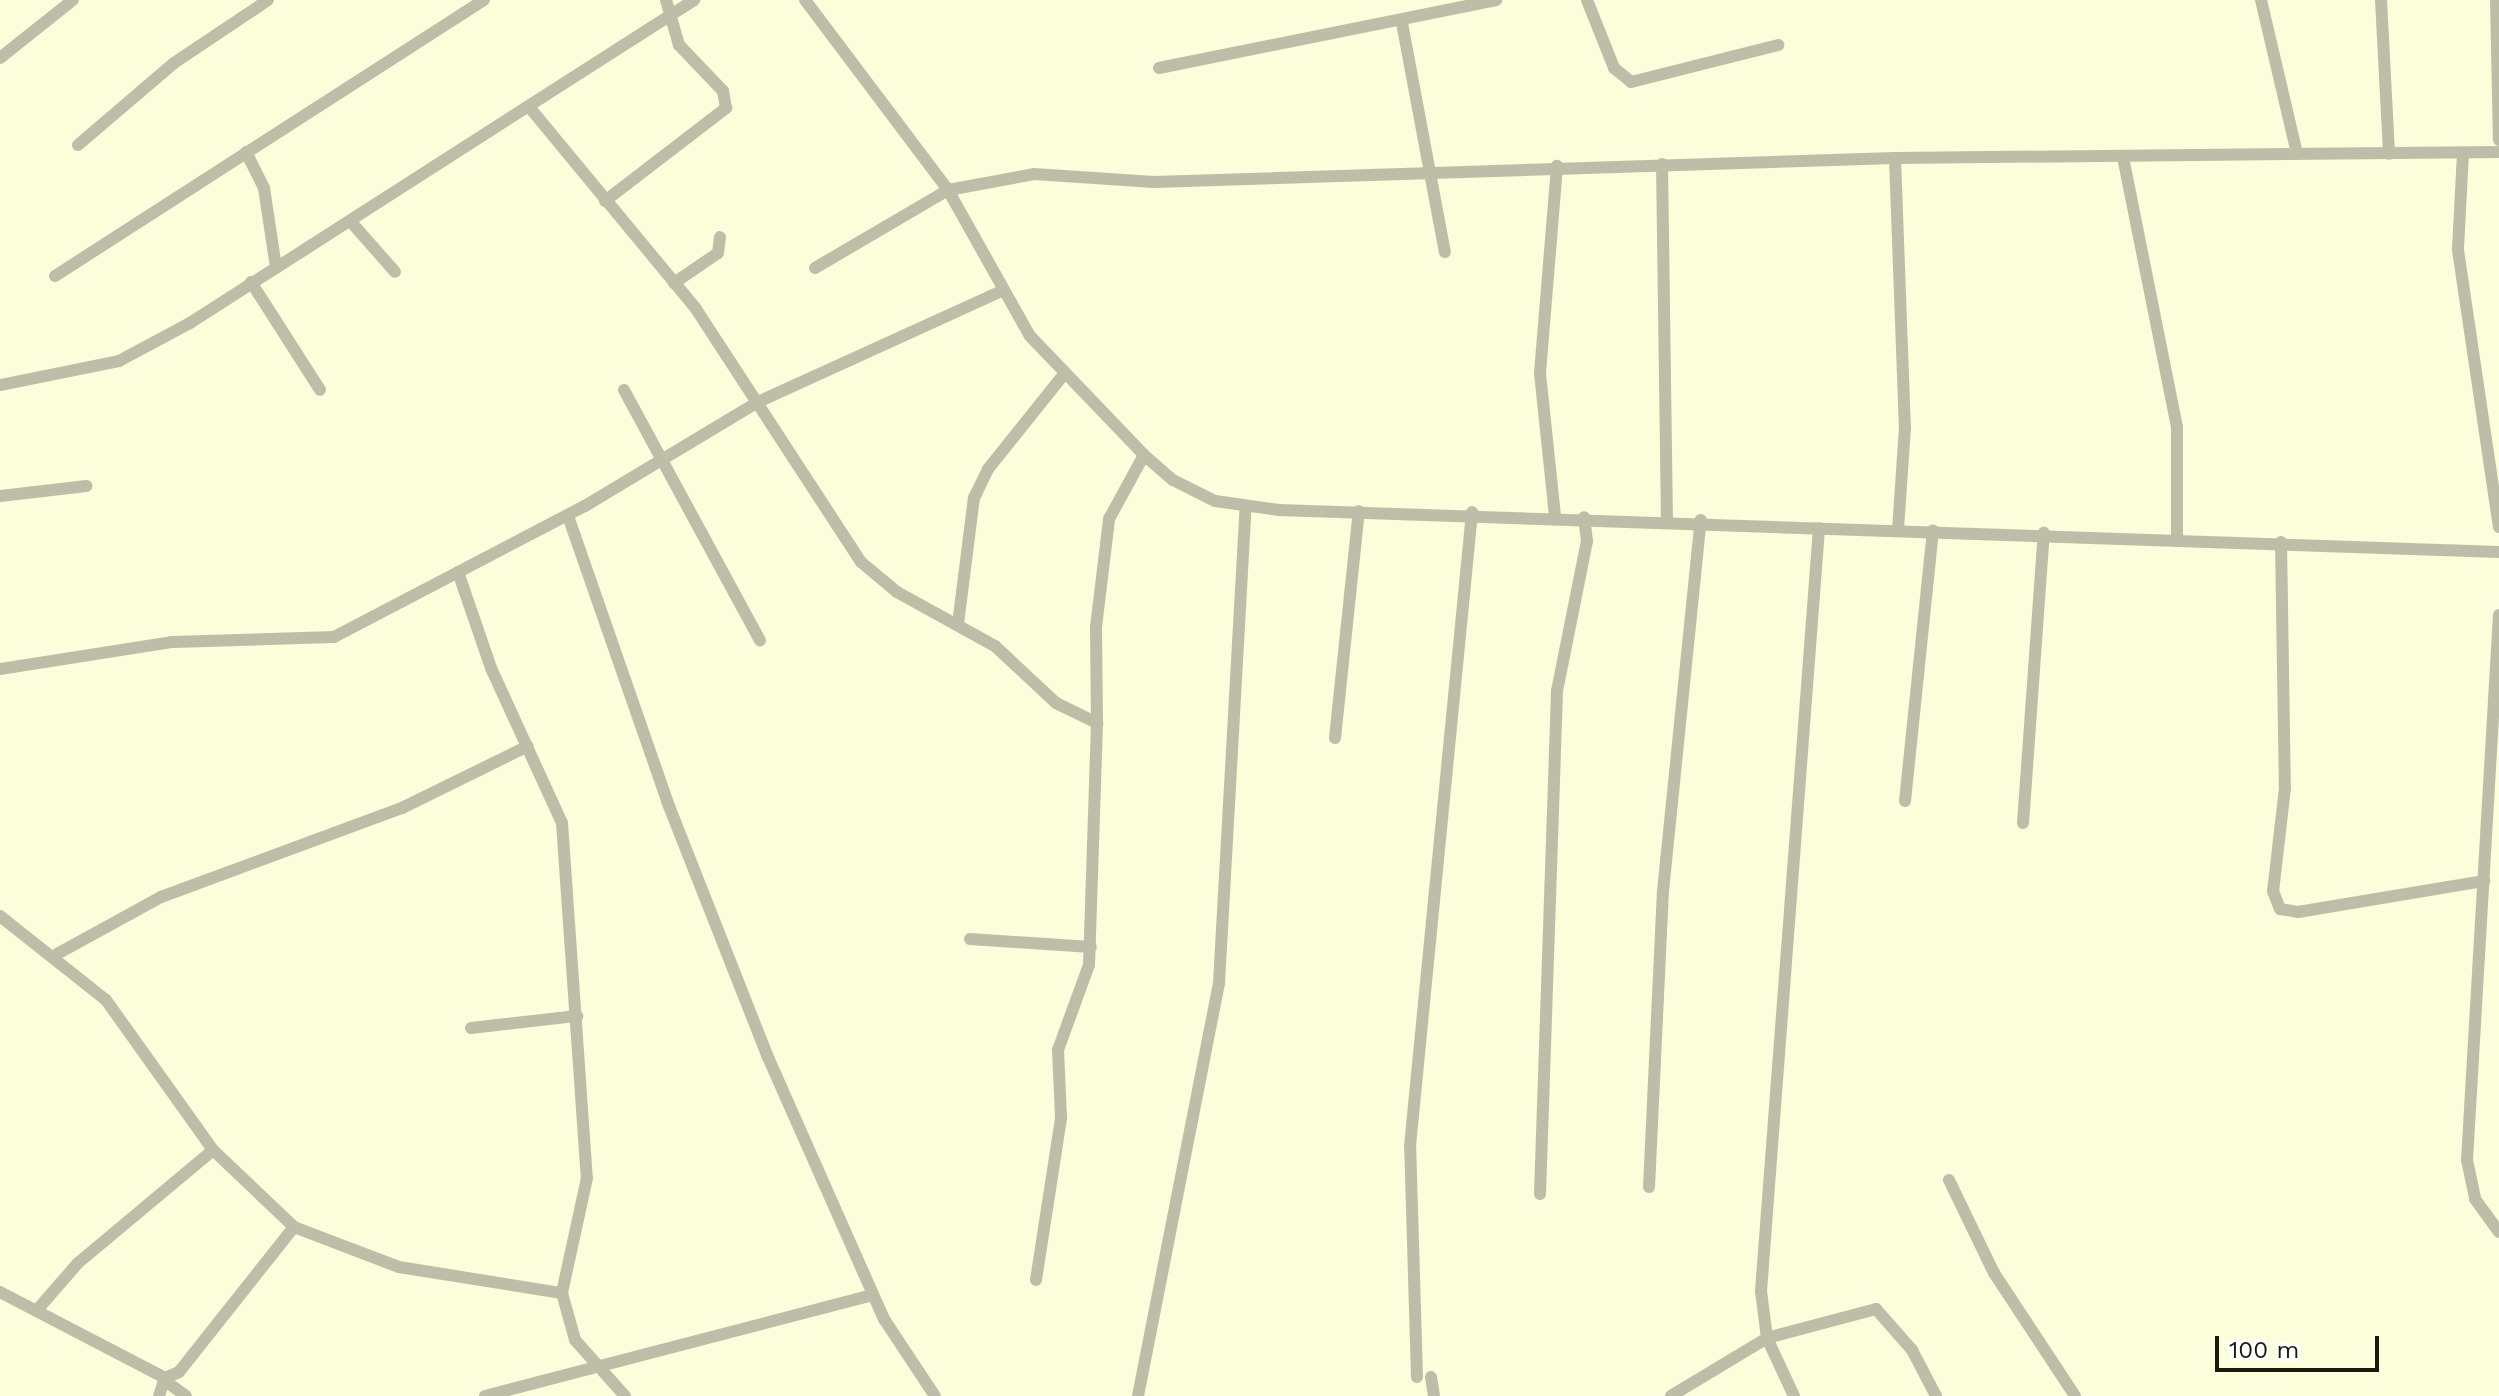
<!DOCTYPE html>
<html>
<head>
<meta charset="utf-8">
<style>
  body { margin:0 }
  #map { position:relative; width:2499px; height:1396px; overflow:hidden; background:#fbfddb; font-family:"Work Sans",sans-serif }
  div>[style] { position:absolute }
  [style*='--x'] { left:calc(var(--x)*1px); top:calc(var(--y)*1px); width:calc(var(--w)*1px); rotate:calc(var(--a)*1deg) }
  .minor>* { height:12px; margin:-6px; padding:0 6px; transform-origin:6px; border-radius:6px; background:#bdbea7 }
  span { translate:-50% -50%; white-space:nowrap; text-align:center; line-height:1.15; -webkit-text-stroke:6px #fff; paint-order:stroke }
  .scale { position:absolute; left:2215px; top:1336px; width:164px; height:36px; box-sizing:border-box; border:4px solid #1a1a0e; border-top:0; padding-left:10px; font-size:24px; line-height:28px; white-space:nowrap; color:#1a1a0e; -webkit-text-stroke:6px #fff; paint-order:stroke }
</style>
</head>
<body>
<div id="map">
  <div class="minor">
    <div style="--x:805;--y:0;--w:238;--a:53"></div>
    <div style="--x:948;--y:190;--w:167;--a:60.7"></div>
    <div style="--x:1030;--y:336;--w:165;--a:46.2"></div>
    <div style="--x:1144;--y:455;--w:38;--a:41"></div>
    <div style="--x:1173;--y:480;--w:47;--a:26.6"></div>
    <div style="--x:1215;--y:501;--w:65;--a:8"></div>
    <div style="--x:1279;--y:510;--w:1221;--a:1.97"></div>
    <div style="--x:1587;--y:0;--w:73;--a:68.3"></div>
    <div style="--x:1614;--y:68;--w:22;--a:39"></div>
    <div style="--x:1631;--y:82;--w:152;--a:-14.1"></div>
    <div style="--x:2261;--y:0;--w:158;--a:76.8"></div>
    <div style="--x:2381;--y:0;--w:154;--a:87"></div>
    <div style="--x:2496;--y:0;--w:140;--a:88.8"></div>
    <div style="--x:1402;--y:23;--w:233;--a:79.4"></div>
    <div style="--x:0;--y:58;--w:93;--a:-38.5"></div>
    <div style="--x:1159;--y:68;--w:344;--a:-11.4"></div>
    <div style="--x:530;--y:108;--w:261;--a:50.4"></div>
    <div style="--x:696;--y:309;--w:302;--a:56.9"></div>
    <div style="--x:861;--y:562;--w:47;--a:39.8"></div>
    <div style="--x:897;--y:592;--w:112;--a:28.9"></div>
    <div style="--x:995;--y:646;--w:83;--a:43.1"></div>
    <div style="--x:1056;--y:703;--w:46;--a:26"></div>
    <div style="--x:1097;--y:723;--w:96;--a:-90.6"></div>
    <div style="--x:1096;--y:627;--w:109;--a:-83.1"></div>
    <div style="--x:1109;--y:519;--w:73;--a:-61.3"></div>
    <div style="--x:78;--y:145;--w:126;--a:-40.5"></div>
    <div style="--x:174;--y:63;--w:113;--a:-33.8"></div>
    <div style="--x:246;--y:152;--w:40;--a:63.4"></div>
    <div style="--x:264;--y:188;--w:80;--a:81.4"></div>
    <div style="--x:2463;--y:153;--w:97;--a:93"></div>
    <div style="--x:2458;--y:250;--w:280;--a:81.6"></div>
    <div style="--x:2123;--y:157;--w:275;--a:78.7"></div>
    <div style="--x:2177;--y:427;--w:114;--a:90"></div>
    <div style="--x:1895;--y:158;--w:269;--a:87.9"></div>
    <div style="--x:1905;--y:427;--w:103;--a:93.9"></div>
    <div style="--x:1662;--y:164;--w:357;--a:89.2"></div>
    <div style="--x:605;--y:201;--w:153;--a:-37.5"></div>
    <div style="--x:726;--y:108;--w:17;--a:-100"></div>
    <div style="--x:723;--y:91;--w:64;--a:-133.7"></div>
    <div style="--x:679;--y:45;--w:47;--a:-106.1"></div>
    <div style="--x:352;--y:223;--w:65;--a:48.7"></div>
    <div style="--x:815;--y:268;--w:154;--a:-30.4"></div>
    <div style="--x:948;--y:190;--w:87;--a:-10.5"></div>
    <div style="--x:1034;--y:174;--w:120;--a:3.8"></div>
    <div style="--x:1154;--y:182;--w:741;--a:-1.86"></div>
    <div style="--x:1895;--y:158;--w:604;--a:-0.57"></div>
    <div style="--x:55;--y:276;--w:510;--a:-32.76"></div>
    <div style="--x:251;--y:282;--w:128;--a:57.4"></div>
    <div style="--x:674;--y:283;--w:53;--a:-34.3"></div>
    <div style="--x:718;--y:253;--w:16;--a:-83"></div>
    <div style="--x:0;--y:385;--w:121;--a:-11.4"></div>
    <div style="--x:119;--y:361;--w:81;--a:-28.2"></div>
    <div style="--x:190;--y:323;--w:599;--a:-32.65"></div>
    <div style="--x:624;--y:390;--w:285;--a:61.5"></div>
    <div style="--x:0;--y:496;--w:87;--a:-6.6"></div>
    <div style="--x:568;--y:516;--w:302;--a:70.8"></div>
    <div style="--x:667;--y:801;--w:273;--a:68.5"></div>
    <div style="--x:767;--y:1055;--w:289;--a:66.1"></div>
    <div style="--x:884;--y:1319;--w:92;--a:56.5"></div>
    <div style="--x:1555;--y:516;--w:144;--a:-96"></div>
    <div style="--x:1540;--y:373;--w:208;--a:-85.3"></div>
    <div style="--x:2281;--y:542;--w:246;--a:89.1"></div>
    <div style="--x:2285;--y:788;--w:104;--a:96.6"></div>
    <div style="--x:2273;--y:891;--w:19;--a:69"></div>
    <div style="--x:2280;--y:909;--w:18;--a:9"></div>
    <div style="--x:2298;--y:912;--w:189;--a:-9.5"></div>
    <div style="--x:458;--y:572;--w:102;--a:71"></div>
    <div style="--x:491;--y:668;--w:170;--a:65.4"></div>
    <div style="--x:562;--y:823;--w:356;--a:86"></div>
    <div style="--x:587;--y:1178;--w:118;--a:102.3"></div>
    <div style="--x:562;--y:1293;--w:49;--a:74.5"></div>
    <div style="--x:575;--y:1340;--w:75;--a:48.2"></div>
    <div style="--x:2499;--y:615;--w:546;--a:93.36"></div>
    <div style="--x:2467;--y:1160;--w:40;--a:78"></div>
    <div style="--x:2475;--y:1199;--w:41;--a:54"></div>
    <div style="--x:958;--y:624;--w:127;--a:-82.8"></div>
    <div style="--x:974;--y:498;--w:32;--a:-64"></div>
    <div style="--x:988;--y:469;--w:122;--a:-51.3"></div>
    <div style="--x:0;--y:669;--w:175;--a:-8.9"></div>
    <div style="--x:173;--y:642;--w:161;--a:-1.8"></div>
    <div style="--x:334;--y:637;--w:283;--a:-27.6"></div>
    <div style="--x:585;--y:506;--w:202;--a:-31"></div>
    <div style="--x:758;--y:402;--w:268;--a:-24.5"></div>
    <div style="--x:1335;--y:738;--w:228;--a:-84"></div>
    <div style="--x:1905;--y:801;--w:272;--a:-84.1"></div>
    <div style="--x:2023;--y:823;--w:291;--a:-85.9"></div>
    <div style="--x:0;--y:916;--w:135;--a:38.4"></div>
    <div style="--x:106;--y:1000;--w:184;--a:54.5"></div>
    <div style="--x:213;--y:1150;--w:112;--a:43.5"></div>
    <div style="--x:294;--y:1227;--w:112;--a:20.9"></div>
    <div style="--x:399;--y:1267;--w:165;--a:9.1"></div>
    <div style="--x:970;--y:939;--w:121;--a:3.8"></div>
    <div style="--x:57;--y:954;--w:119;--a:-28.7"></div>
    <div style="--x:161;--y:897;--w:257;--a:-20.3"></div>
    <div style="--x:402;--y:808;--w:140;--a:-26.2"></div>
    <div style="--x:471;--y:1028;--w:107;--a:-6.5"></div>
    <div style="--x:1949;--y:1180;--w:103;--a:64.2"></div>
    <div style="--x:1994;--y:1273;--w:147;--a:56.6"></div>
    <div style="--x:1649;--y:1187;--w:296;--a:-87.3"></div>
    <div style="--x:1663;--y:891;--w:373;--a:-84.2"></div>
    <div style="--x:1540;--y:1194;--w:503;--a:-88.06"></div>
    <div style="--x:1557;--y:691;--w:153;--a:-78.7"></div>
    <div style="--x:1587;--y:541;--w:24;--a:-97"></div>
    <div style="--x:1036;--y:1280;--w:164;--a:-81.2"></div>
    <div style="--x:1061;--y:1118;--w:68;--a:-92.5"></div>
    <div style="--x:1058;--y:1050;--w:90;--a:-70"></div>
    <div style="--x:1089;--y:965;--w:242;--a:-88.1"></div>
    <div style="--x:0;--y:1292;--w:186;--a:27.5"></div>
    <div style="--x:165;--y:1378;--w:15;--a:-23"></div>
    <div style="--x:179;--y:1372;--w:185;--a:-51.6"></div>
    <div style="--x:37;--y:1310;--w:62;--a:-48.9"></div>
    <div style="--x:78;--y:1263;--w:176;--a:-39.9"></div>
    <div style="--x:1417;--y:1377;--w:231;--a:-91.7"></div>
    <div style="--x:1410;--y:1146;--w:637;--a:-84.41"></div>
    <div style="--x:1431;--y:1377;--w:19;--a:81"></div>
    <div style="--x:164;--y:1380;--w:27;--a:36"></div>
    <div style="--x:159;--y:1396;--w:19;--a:-72"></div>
    <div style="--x:485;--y:1396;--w:401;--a:-14.6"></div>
    <div style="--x:1138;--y:1396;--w:421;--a:-78.9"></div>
    <div style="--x:1219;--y:983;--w:477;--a:-86.8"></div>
    <div style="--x:1671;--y:1396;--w:112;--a:-31.1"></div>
    <div style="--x:1767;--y:1338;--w:113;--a:-14.9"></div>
    <div style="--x:1876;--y:1309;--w:55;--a:48.7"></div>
    <div style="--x:1912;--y:1350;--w:52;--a:62.4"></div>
    <div style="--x:1794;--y:1396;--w:64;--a:-115"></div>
    <div style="--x:1767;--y:1338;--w:47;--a:-97.3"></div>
    <div style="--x:1761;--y:1291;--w:765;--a:-85.65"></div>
  </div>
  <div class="scale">100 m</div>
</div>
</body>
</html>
